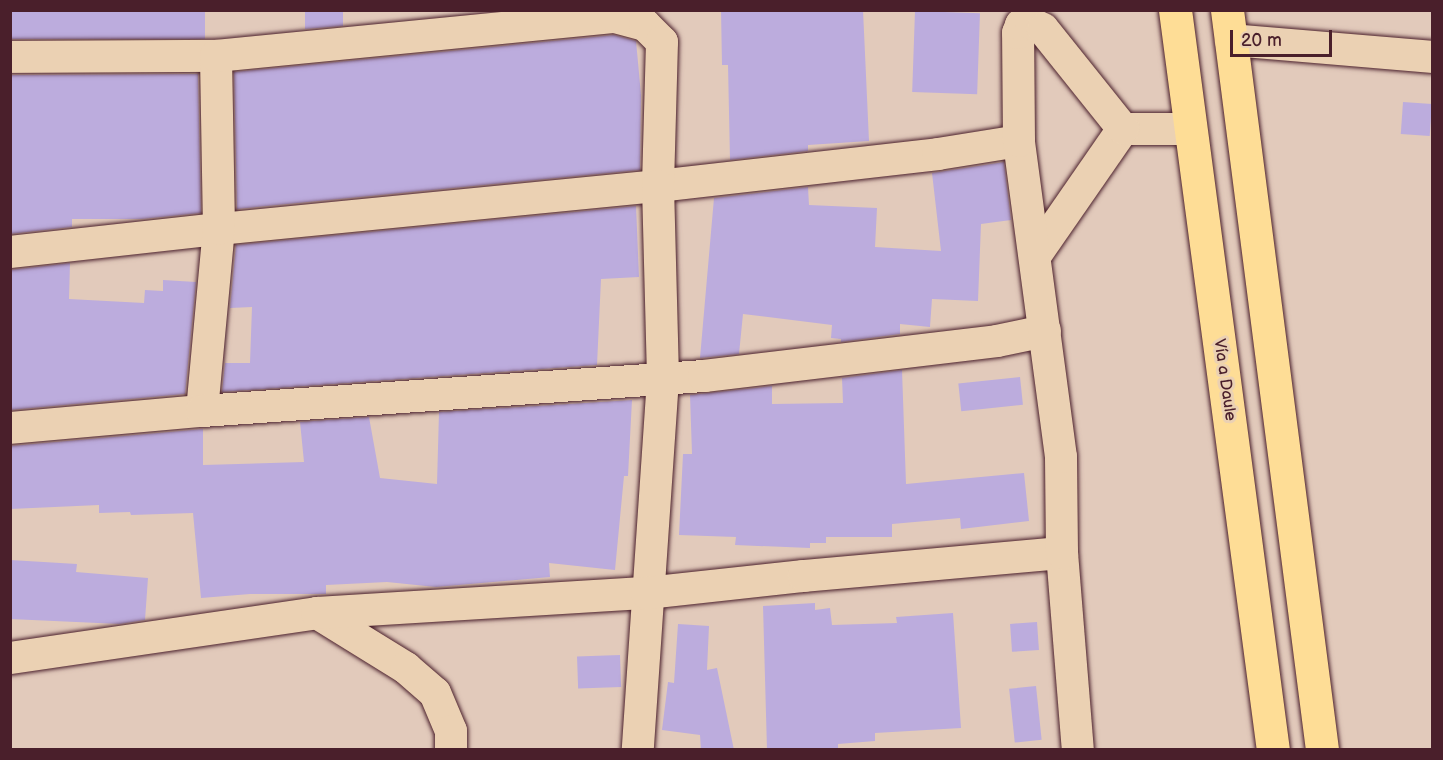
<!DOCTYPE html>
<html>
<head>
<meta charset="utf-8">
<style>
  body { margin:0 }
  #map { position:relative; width:1443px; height:760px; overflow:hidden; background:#e2cabb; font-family:"Balsamiq Sans",sans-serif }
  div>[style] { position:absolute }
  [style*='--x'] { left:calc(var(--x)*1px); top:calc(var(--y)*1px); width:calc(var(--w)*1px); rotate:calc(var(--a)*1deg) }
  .building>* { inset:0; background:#bcacdd; transform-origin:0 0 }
  .roads { filter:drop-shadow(0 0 2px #4a1f2b) drop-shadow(0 0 2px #4a1f2b) }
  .minor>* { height:32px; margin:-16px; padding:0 16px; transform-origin:16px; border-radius:16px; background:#ebd1b3 }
  .trunk>* { height:33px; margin:-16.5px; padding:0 16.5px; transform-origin:16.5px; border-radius:16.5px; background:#fedd96 }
  span { translate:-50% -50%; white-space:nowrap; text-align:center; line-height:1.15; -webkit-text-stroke:6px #ebd1b3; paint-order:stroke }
  .street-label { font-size:16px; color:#4a1f2b }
  .frame { position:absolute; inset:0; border:12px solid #4a1f2b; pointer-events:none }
  .scale { position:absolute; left:1230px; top:30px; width:102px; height:27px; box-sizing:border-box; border:3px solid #4a1f2b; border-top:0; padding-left:8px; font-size:18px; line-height:21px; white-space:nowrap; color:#4a1f2b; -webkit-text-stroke:4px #ebd1b3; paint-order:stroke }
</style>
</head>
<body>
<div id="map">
  <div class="building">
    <div style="left:10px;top:10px;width:195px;height:29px"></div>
    <div style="clip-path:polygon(305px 10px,343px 10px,343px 26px,305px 29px)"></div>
    <div style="clip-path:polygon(721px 10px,863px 10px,869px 141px,808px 145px,808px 151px,730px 160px,728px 65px,722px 65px)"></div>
    <div style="left:915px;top:11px;width:65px;height:81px;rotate:2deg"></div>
    <div style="clip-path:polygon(614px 35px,636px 41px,641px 95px,640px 170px,237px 209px,234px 72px)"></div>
    <div style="clip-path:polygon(198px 74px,201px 213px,142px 219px,72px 219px,72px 227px,10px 234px,10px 75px)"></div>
    <div style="left:1403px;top:102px;width:29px;height:32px;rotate:4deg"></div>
    <div style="clip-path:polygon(1004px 162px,1011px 220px,981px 224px,978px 301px,932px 299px,930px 327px,900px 324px,900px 334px,841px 342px,841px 339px,831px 338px,832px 325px,743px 314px,739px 354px,700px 358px,714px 198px,808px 187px,809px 205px,877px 208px,875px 247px,941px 251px,932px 173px)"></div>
    <div style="clip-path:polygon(636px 206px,639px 277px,601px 279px,597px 365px,222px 392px,225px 363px,250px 363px,252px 307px,230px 308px,236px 245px)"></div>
    <div style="clip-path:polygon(70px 263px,69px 299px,144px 303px,145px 290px,163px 291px,163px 280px,196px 282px,185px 394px,10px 410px,10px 270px)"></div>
    <div style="clip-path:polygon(902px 370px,906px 484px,1024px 473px,1029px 521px,961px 529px,960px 518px,892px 524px,892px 537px,826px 537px,826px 543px,810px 543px,810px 548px,735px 545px,736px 537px,679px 535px,683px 454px,692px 454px,690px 395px,772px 386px,772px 404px,843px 403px,842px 378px)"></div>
    <div style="left:1020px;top:377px;width:28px;height:62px;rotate:84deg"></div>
    <div style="clip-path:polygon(632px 400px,628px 476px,624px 476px,615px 570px,549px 563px,550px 577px,436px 587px,387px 582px,326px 585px,326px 594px,250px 594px,201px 598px,193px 513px,131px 515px,130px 512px,99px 513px,99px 505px,10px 509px,10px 446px,203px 429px,203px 465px,304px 462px,300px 422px,369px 417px,380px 478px,437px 484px,439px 412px)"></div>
    <div style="clip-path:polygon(10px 560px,77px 564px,76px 572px,148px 578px,145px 620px,120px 624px,10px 619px)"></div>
    <div style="clip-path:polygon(815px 603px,815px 610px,830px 608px,832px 625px,897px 623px,896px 617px,953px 613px,961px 728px,875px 733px,875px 741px,838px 744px,838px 750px,767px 750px,763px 606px)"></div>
    <div style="left:1037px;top:622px;width:28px;height:27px;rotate:86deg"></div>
    <div style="clip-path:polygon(678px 624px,709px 626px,707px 670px,717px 668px,734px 750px,701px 750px,700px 735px,662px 730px,668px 682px,674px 683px)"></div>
    <div style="left:620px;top:655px;width:32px;height:43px;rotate:88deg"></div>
    <div style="left:1036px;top:686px;width:54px;height:27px;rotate:84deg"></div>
  </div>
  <div class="roads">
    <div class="minor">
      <div style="--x:1231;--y:40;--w:202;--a:4.8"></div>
      <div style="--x:10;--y:57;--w:206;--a:-0.3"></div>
      <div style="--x:1123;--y:129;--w:67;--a:0"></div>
      <div style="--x:10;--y:252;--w:210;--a:-6.3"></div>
      <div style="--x:219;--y:229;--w:441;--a:-5.6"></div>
      <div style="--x:658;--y:186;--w:282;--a:-6.5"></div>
      <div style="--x:938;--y:154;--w:82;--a:-9.1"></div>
      <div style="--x:1035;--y:256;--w:155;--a:-55.3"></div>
      <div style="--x:202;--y:411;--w:183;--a:-84.7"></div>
      <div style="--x:219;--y:229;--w:173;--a:-91"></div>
      <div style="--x:216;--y:56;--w:401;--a:-5.6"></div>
      <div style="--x:615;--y:17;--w:31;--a:15"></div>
      <div style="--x:645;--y:25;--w:24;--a:45"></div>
      <div style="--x:662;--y:42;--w:144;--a:91.6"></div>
      <div style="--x:658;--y:186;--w:193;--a:88.5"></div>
      <div style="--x:663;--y:379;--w:372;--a:93.9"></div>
      <div style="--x:10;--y:428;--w:193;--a:-5.1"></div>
      <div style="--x:202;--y:411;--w:503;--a:-3.99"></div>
      <div style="--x:704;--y:376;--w:295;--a:-6.8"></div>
      <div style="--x:997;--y:341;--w:49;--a:-11.8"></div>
      <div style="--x:1062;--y:553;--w:198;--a:85.4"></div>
      <div style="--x:317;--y:613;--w:105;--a:31.7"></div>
      <div style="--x:406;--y:668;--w:38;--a:41"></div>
      <div style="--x:435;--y:693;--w:41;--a:67.2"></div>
      <div style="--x:451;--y:731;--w:19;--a:90"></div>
      <div style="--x:10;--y:658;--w:310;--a:-8.3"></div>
      <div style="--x:317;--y:613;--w:331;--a:-3.5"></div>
      <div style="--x:647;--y:593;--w:158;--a:-6.2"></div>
      <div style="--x:804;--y:576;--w:259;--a:-5.1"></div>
      <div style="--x:1062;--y:553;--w:96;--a:-90.6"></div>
      <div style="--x:1061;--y:457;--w:319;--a:-97.6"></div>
      <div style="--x:1019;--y:141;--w:108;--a:-90.5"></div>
      <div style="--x:1018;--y:33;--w:9;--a:-69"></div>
      <div style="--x:1021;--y:25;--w:10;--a:-11"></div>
      <div style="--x:1031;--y:23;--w:13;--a:27"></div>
      <div style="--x:1043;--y:29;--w:128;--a:51.3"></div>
    </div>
    <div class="trunk">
      <div style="--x:1175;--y:10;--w:746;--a:82.46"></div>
      <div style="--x:1227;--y:10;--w:746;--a:82.68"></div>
    </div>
  </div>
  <div class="street-label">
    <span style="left:1224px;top:380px;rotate:82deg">Vía a Daule</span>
  </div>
  <div class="frame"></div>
  <div class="scale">20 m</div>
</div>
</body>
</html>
